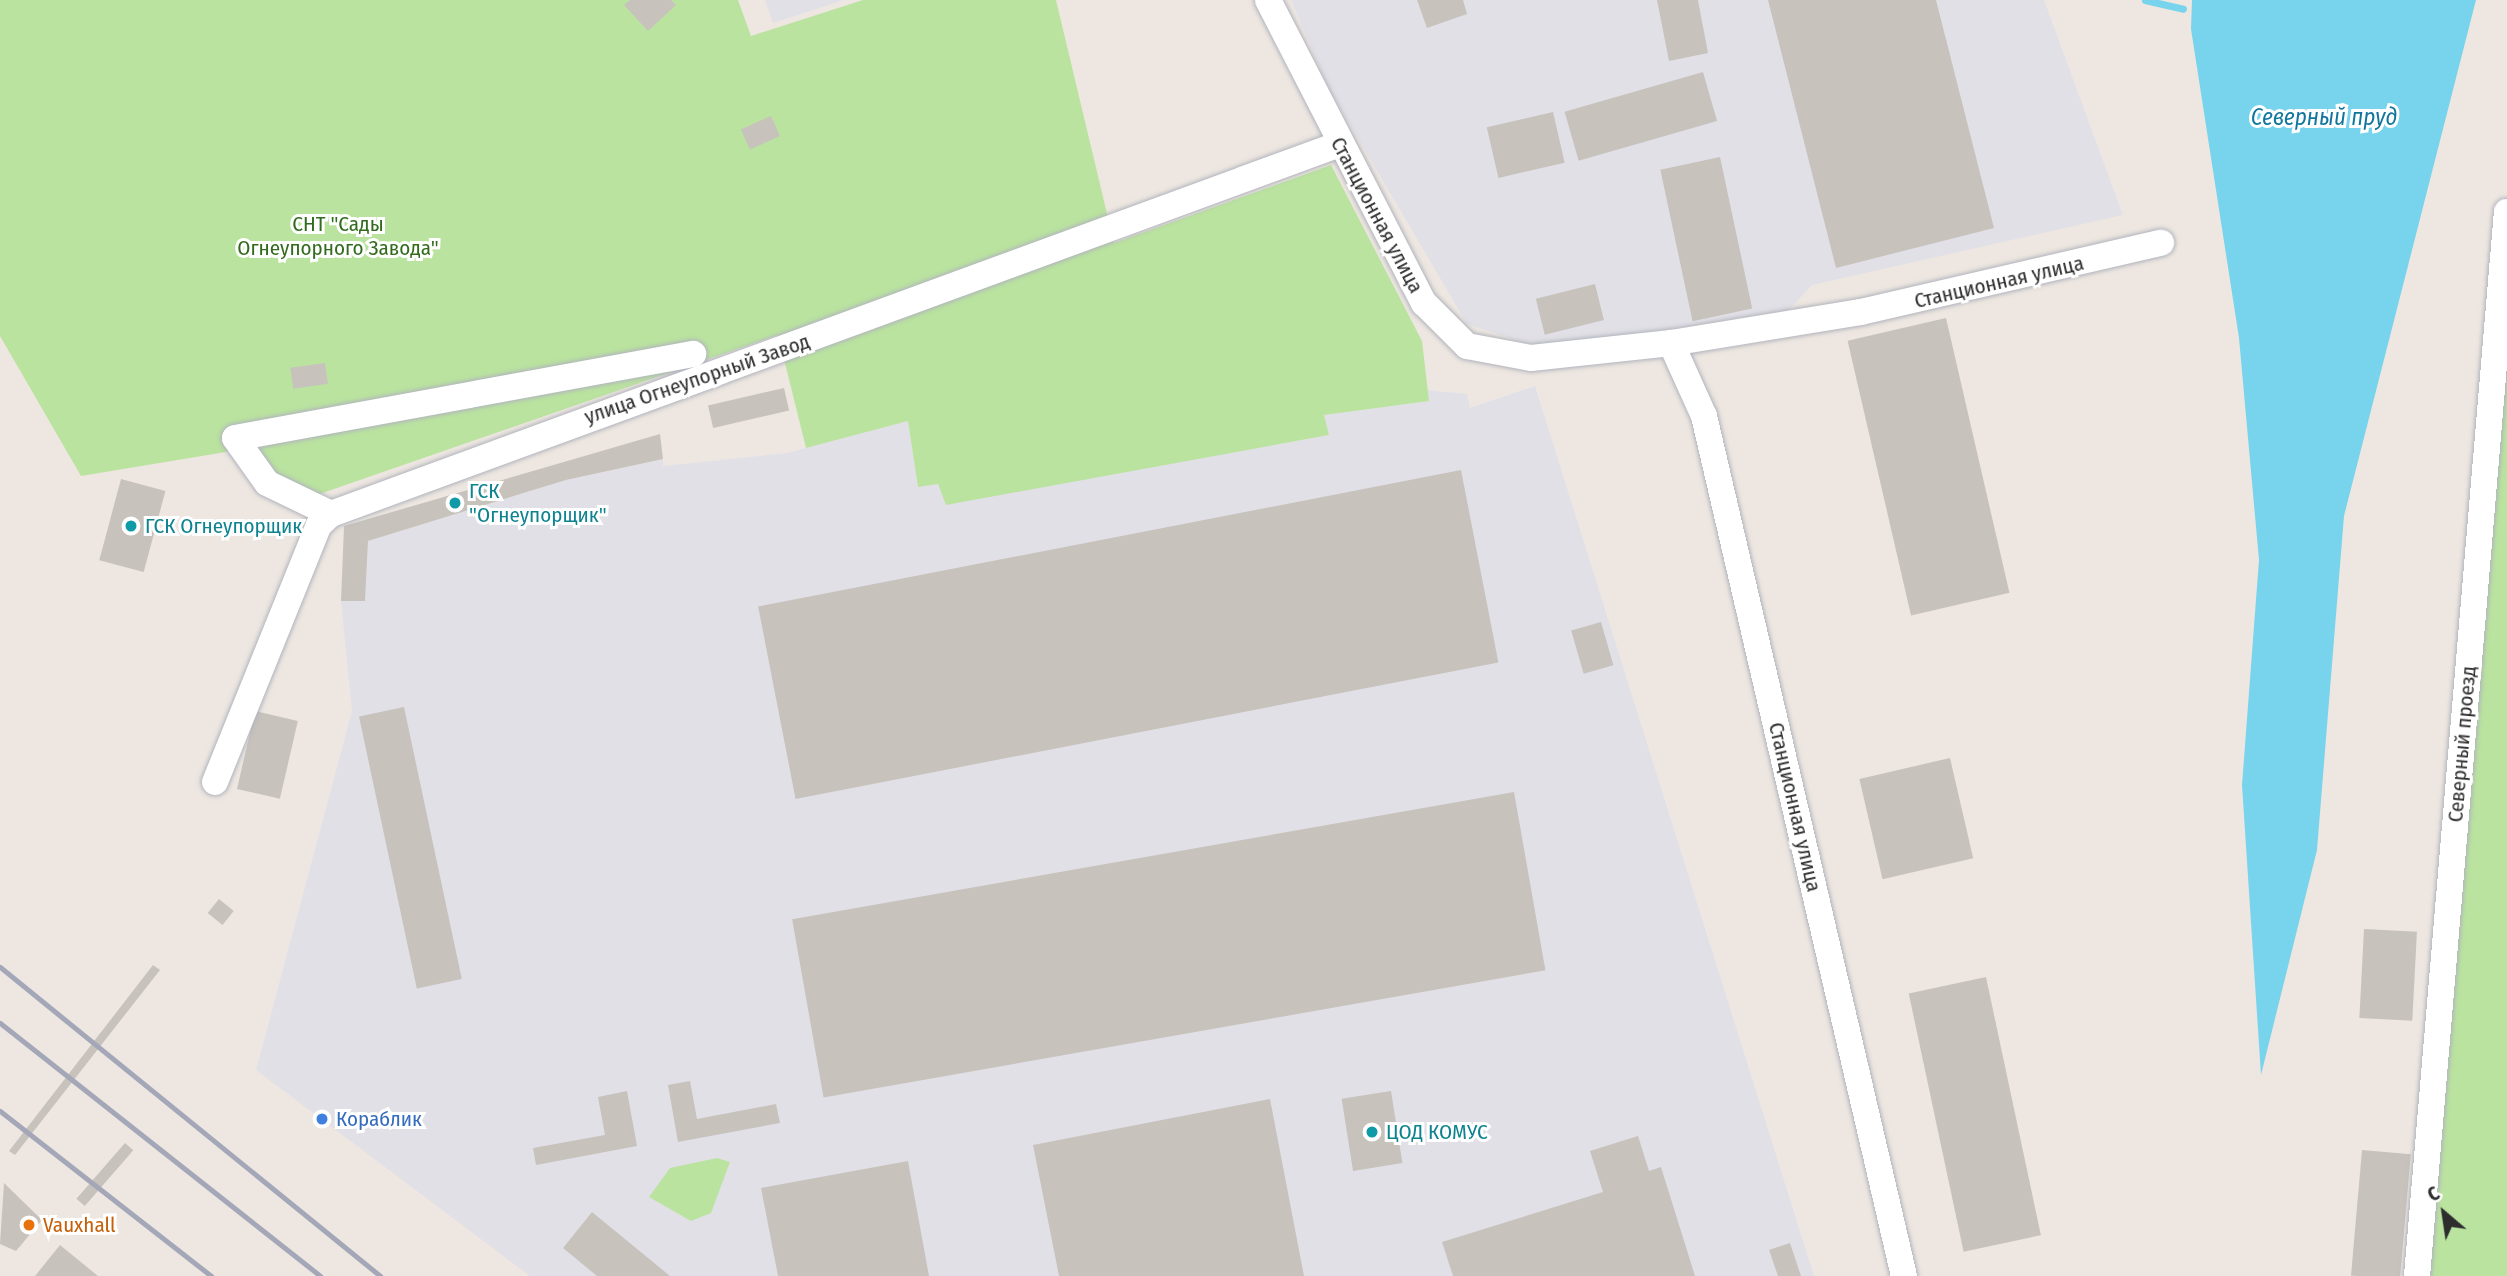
<!DOCTYPE html>
<html>
<head>
<meta charset="utf-8">
<style>
  body { margin:0 }
  #map { position:relative; width:2507px; height:1276px; overflow:hidden; background:#eee7e1; font-family:"Fira Sans Condensed",sans-serif }
  div>[style] { position:absolute }
  [style*='--x'] { left:calc(var(--x)*1px); top:calc(var(--y)*1px); width:calc(var(--w)*1px); rotate:calc(var(--a)*1deg) }
  .industrial>* { inset:0; background:#e2e0e7 }
  .green>* { inset:0; background:#bae39f }
  .water>* { inset:0; background:#78d4ec }
  .stream>* { height:7px; margin:-3.5px; padding:0 3.5px; transform-origin:3.5px; border-radius:3.5px; background:#78d4ec }
  .building>* { inset:0; background:#c7c2bc; transform-origin:0 0 }
  .roads { filter:drop-shadow(0 0 2px #b1b4bd) drop-shadow(0 0 2px #b1b4bd) }
  .street>* { height:26px; margin:-13px; padding:0 13px; transform-origin:13px; border-radius:13px; background:#fff }
  .rail>* { height:5px; margin:-2.5px; padding:0 2.5px; transform-origin:2.5px; border-radius:2.5px; background:#a3a7b7 }
  .dots>* { width:19px; height:19px; translate:-50% -50%; box-sizing:border-box; border:4px solid #fff; border-radius:50% }
  span { translate:-50% -50%; white-space:nowrap; text-align:center; line-height:1.15; -webkit-text-stroke:6px #fff; paint-order:stroke }
  .street-label { font-size:21px; color:#2d2d2d }
  .park-label { font-size:21px; color:#326b1d }
  .culture-label { font-size:21px; color:#0d838f }
  .left { translate:0 -50%; text-align:left }
  .shop-label { font-size:21px; color:#366cbe }
  .food-label { font-size:21px; color:#c56008 }
  .water-label { font-size:23px; color:#11769d; font-style:italic }
  .north { position:absolute; left:2409px; top:1178px; width:70px; height:70px; -webkit-text-stroke:5px #fff; paint-order:stroke; rotate:331deg; font-size:19px; font-weight:700; line-height:28px; text-align:center; color:#2d2d2d }
  .north::after { content:''; display:block; margin:auto; width:24px; height:32px; background:#2d2d2d; clip-path:polygon(50% 0,100% 100%,50% 72%,0 100%) }
</style>
</head>
<body>
<div id="map">
  <div class="industrial">
    <div style="clip-path:polygon(765px 0,844px 0,773px 23px)"></div>
    <div style="clip-path:polygon(1291px 0,2044px 0,2123px 215px,1812px 285px,1789px 310px,1544px 349px,1467px 324px,1328px 87px)"></div>
    <div style="clip-path:polygon(1535px 386px,1814px 1276px,530px 1276px,256px 1070px,352px 711px,341px 601px,365px 600px,368px 541px,566px 480px,663px 459px,663px 466px,787px 453px,908px 421px,918px 487px,938px 484px,946px 504px,1329px 435px,1324px 415px,1428px 401px,1425px 390px,1467px 394px,1470px 408px)"></div>
  </div>
  <div class="green">
    <div style="clip-path:polygon(0 0,738px 0,751px 36px,863px 0,1056px 0,1114px 243px,1331px 165px,1422px 341px,1429px 401px,1324px 415px,1329px 435px,946px 505px,938px 484px,918px 487px,908px 421px,806px 448px,778px 335px,308px 498px,238px 450px,81px 476px,0 336px)"></div>
    <div style="clip-path:polygon(2507px 337px,2507px 1276px,2428px 1276px)"></div>
    <div style="clip-path:polygon(717px 1158px,730px 1162px,711px 1213px,691px 1221px,649px 1197px,670px 1168px)"></div>
  </div>
  <div class="water">
    <div style="clip-path:polygon(2192px 0,2476px 0,2344px 516px,2317px 850px,2261px 1075px,2242px 785px,2259px 560px,2239px 338px,2191px 29px)"></div>
  </div>
  <div class="stream">
    <div style="--x:2145;--y:0;--w:39;--a:13"></div>
  </div>
  <div class="building">
    <div style="clip-path:polygon(630px 0,671px 0,676px 5px,648px 31px,624px 5px)"></div>
    <div style="clip-path:polygon(1417px 0,1463px 0,1467px 14px,1427px 28px)"></div>
    <div style="clip-path:polygon(1657px 0,1698px 0,1708px 53px,1669px 61px)"></div>
    <div style="clip-path:polygon(1768px 0,1936px 0,1994px 228px,1836px 268px)"></div>
    <div style="left:1703px;top:72px;width:51px;height:144px;rotate:74deg"></div>
    <div style="left:1553px;top:112px;width:52px;height:68px;rotate:77deg"></div>
    <div style="left:771px;top:116px;width:22px;height:33px;rotate:66deg"></div>
    <div style="left:1720px;top:157px;width:155px;height:61px;rotate:78deg"></div>
    <div style="left:1595px;top:284px;width:37px;height:61px;rotate:76deg"></div>
    <div style="left:1946px;top:318px;width:282px;height:101px;rotate:77deg"></div>
    <div style="left:325px;top:363px;width:21px;height:35px;rotate:82deg"></div>
    <div style="left:784px;top:388px;width:23px;height:78px;rotate:77deg"></div>
    <div style="clip-path:polygon(660px 434px,663px 459px,566px 480px,368px 541px,365px 601px,341px 601px,344px 526px)"></div>
    <div style="left:1461px;top:470px;width:196px;height:716px;rotate:79deg"></div>
    <div style="left:121px;top:479px;width:46px;height:84px;rotate:15deg"></div>
    <div style="left:1601px;top:622px;width:45px;height:31px;rotate:74deg"></div>
    <div style="left:404px;top:707px;width:278px;height:46px;rotate:78deg"></div>
    <div style="left:255px;top:711px;width:44px;height:80px;rotate:13deg"></div>
    <div style="left:1950px;top:758px;width:103px;height:93px;rotate:77deg"></div>
    <div style="left:1514px;top:792px;width:181px;height:733px;rotate:80deg"></div>
    <div style="left:219px;top:899px;width:19px;height:18px;rotate:39deg"></div>
    <div style="left:2364px;top:929px;width:53px;height:89px;rotate:3deg"></div>
    <div style="clip-path:polygon(153px 965px,160px 970px,15px 1155px,9px 1151px)"></div>
    <div style="left:1986px;top:977px;width:264px;height:79px;rotate:78deg"></div>
    <div style="clip-path:polygon(690px 1081px,697px 1119px,776px 1104px,780px 1123px,678px 1142px,668px 1085px)"></div>
    <div style="clip-path:polygon(627px 1091px,637px 1146px,536px 1165px,533px 1148px,605px 1135px,598px 1097px)"></div>
    <div style="left:1391px;top:1091px;width:73px;height:50px;rotate:81deg"></div>
    <div style="clip-path:polygon(1270px 1099px,1304px 1276px,1059px 1276px,1033px 1145px)"></div>
    <div style="clip-path:polygon(1638px 1136px,1649px 1171px,1661px 1167px,1695px 1276px,1453px 1276px,1442px 1242px,1603px 1192px,1590px 1151px)"></div>
    <div style="left:125px;top:1143px;width:11px;height:74px;rotate:41deg"></div>
    <div style="left:2362px;top:1150px;width:49px;height:126px;rotate:5deg"></div>
    <div style="clip-path:polygon(908px 1161px,929px 1276px,778px 1276px,761px 1188px)"></div>
    <div style="clip-path:polygon(4px 1183px,42px 1220px,16px 1251px,0 1244px)"></div>
    <div style="clip-path:polygon(592px 1212px,670px 1276px,597px 1276px,563px 1248px)"></div>
    <div style="clip-path:polygon(1790px 1243px,1801px 1276px,1778px 1276px,1769px 1250px)"></div>
    <div style="clip-path:polygon(60px 1245px,98px 1276px,35px 1276px)"></div>
  </div>
  <div class="roads">
    <div class="street">
      <div style="--x:1268;--y:0;--w:341;--a:62.8"></div>
      <div style="--x:1424;--y:303;--w:61;--a:45"></div>
      <div style="--x:1467;--y:346;--w:65;--a:10.6"></div>
      <div style="--x:1531;--y:358;--w:141;--a:-6.1"></div>
      <div style="--x:1671;--y:343;--w:193;--a:-9.3"></div>
      <div style="--x:1861;--y:312;--w:308;--a:-13"></div>
      <div style="--x:1671;--y:343;--w:80;--a:65.7"></div>
      <div style="--x:1704;--y:416;--w:883;--a:76.91"></div>
      <div style="--x:331;--y:514;--w:71;--a:-154.2"></div>
      <div style="--x:267;--y:483;--w:55;--a:-125.4"></div>
      <div style="--x:235;--y:438;--w:466;--a:-10.4"></div>
      <div style="--x:215;--y:782;--w:277;--a:-68"></div>
      <div style="--x:319;--y:525;--w:16;--a:-43"></div>
      <div style="--x:331;--y:514;--w:1075;--a:-20.14"></div>
      <div style="--x:2417;--y:1276;--w:1068;--a:-85.17"></div>
    </div>
  </div>
  <div class="rail">
    <div style="--x:0;--y:967;--w:490;--a:39.1"></div>
    <div style="--x:0;--y:1023;--w:408;--a:38.3"></div>
    <div style="--x:0;--y:1111;--w:268;--a:38"></div>
  </div>
  <div class="dots">
    <div style="left:455px;top:503px;background:#0f9aa8"></div>
    <div style="left:131px;top:526px;background:#0f9aa8"></div>
    <div style="left:322px;top:1119px;background:#3f7fe0"></div>
    <div style="left:1372px;top:1132px;background:#0f9aa8"></div>
    <div style="left:29px;top:1225px;background:#e8710a"></div>
  </div>
  <div class="street-label">
    <span style="left:1377px;top:215px;rotate:62deg">Станционная улица</span>
    <span style="left:1999px;top:282px;rotate:-13deg">Станционная улица</span>
    <span style="left:697px;top:379px;rotate:-19deg">улица Огнеупорный Завод</span>
    <span style="left:2462px;top:744px;rotate:-85deg">Северный проезд</span>
    <span style="left:1795px;top:807px;rotate:77deg">Станционная улица</span>
  </div>
  <div class="park-label">
    <span style="left:338px;top:236px">СНТ "Сады<br>Огнеупорного Завода"</span>
  </div>
  <div class="culture-label">
    <span class="left" style="left:469px;top:503px">ГСК<br>"Огнеупорщик"</span>
    <span class="left" style="left:145px;top:526px">ГСК Огнеупорщик</span>
    <span class="left" style="left:1386px;top:1132px">ЦОД КОМУС</span>
  </div>
  <div class="shop-label">
    <span class="left" style="left:336px;top:1119px">Кораблик</span>
  </div>
  <div class="food-label">
    <span class="left" style="left:43px;top:1225px">Vauxhall</span>
  </div>
  <div class="water-label">
    <span style="left:2324px;top:117px">Северный пруд</span>
  </div>
  <div class="north">С</div>
</div>
</body>
</html>
